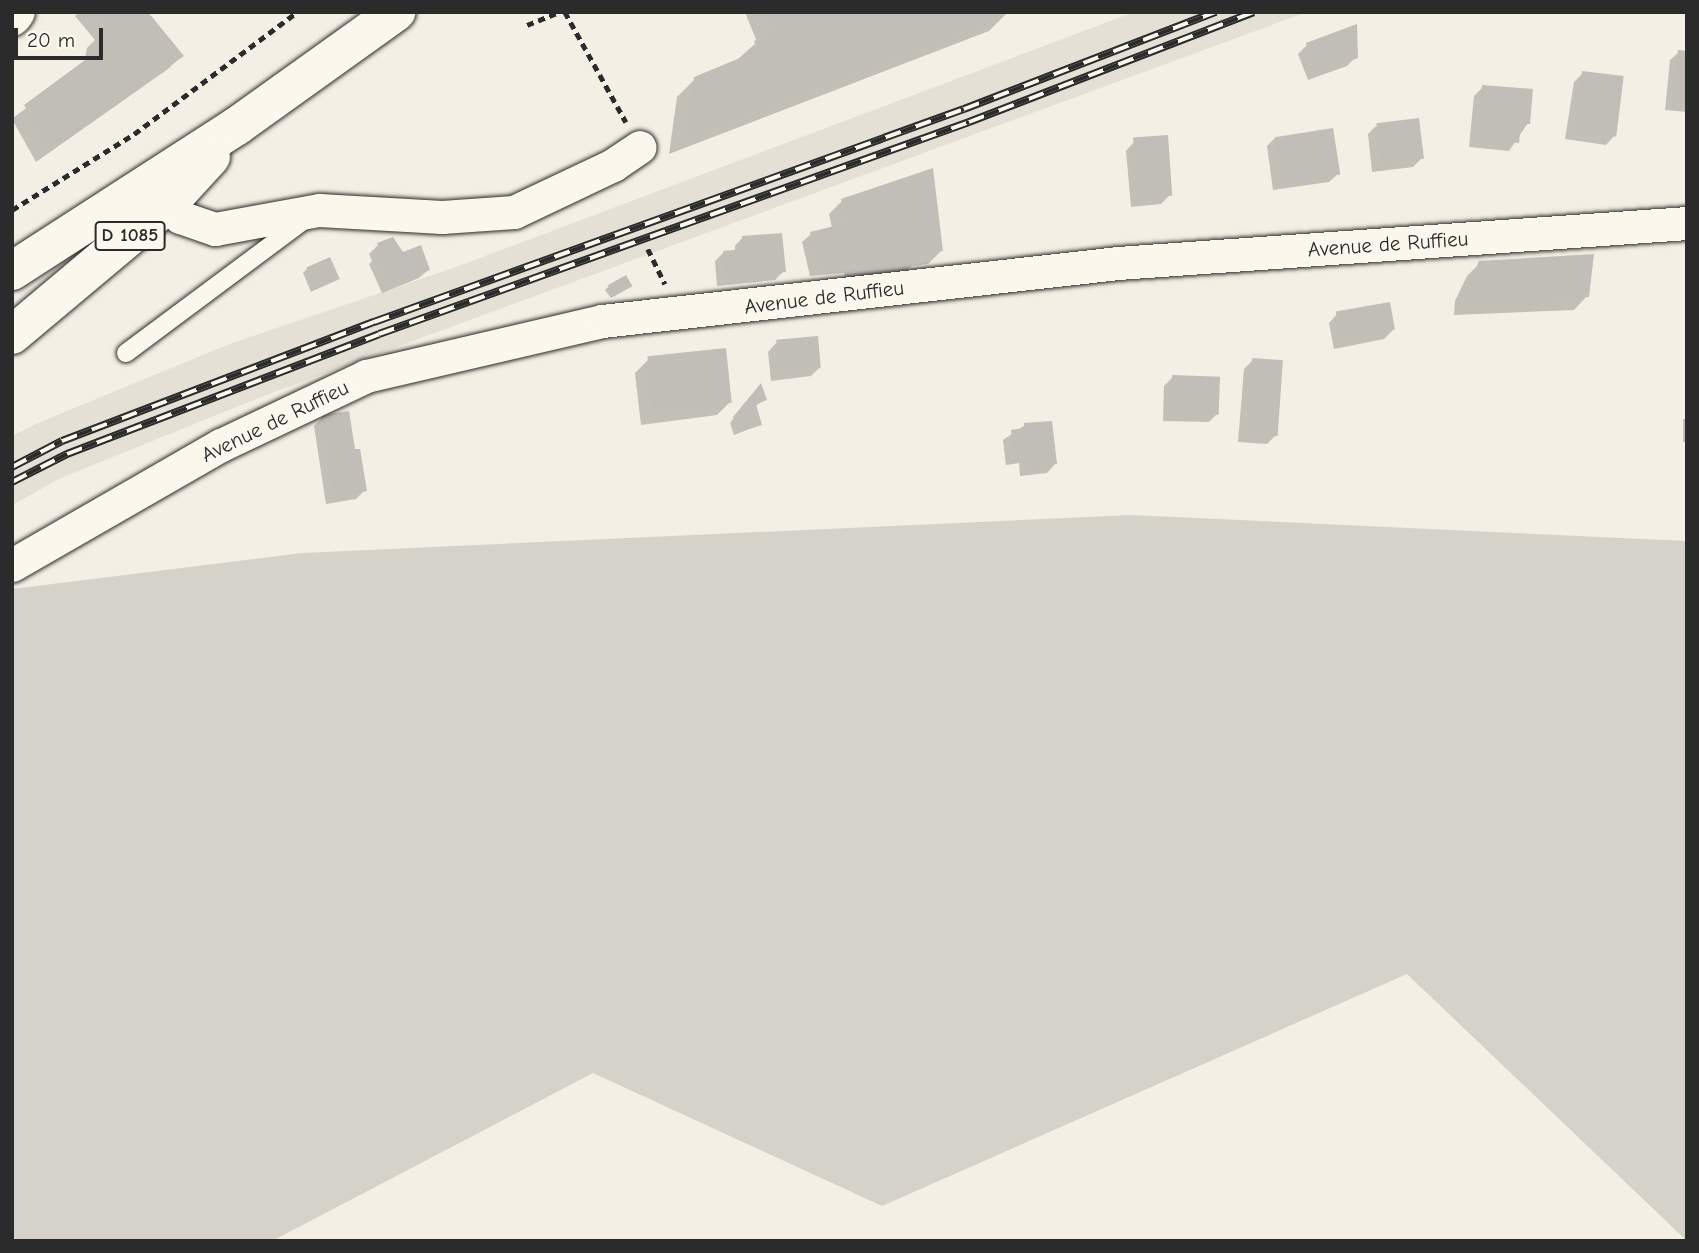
<!DOCTYPE html>
<html>
<head>
<meta charset="utf-8">
<style>
  body { margin:0 }
  #map { position:relative; width:1699px; height:1253px; overflow:hidden; background:#f3efe4; font-family:"Comic Neue",sans-serif }
  div>[style] { position:absolute }
  [style*='--x'] { left:calc(var(--x)*1px); top:calc(var(--y)*1px); width:calc(var(--w)*1px); rotate:calc(var(--a)*1deg) }
  .built>* { inset:0; background:#e4e0d6 }
  .green>* { inset:0; background:#d5d2c9 }
  .shadow>* { inset:0; background:#0003; transform-origin:0 0 }
  .building>* { inset:0; background:#c0beb6; transform-origin:0 0 }
  .path>* { height:4.5px; margin-top:-2.25px; transform-origin:0; background:repeating-linear-gradient(90deg,#2b2b2b 0 7px,transparent 0 12px) }
  .roads { filter:drop-shadow(0 0 2px #2b2b2b) drop-shadow(0 0 2px #2b2b2b) }
  .lane>* { height:18px; margin:-9px; padding:0 9px; transform-origin:9px; border-radius:9px; background:#fbf7ec }
  .street>* { height:33px; margin:-16.5px; padding:0 16.5px; transform-origin:16.5px; border-radius:16.5px; background:#fbf7ec }
  .secondary>* { height:38px; margin:-19px; padding:0 19px; transform-origin:19px; border-radius:19px; background:#fbf7ec }
  .primary>* { height:38px; margin:-19px; padding:0 19px; transform-origin:19px; border-radius:19px; background:#fbf7ec }
  .rail>* { height:8px; margin-top:-4px; transform-origin:0; background:repeating-linear-gradient(90deg,#fbf7ec 0 16px,#2b2b2b 0 32px); box-sizing:border-box; border-block:2px solid #2b2b2b }
  span { translate:-50% -50%; white-space:nowrap; text-align:center; line-height:1.15; -webkit-text-stroke:5px #fbf7ec; paint-order:stroke }
  .shield-label span { padding:2px 5px; background:#fbf7ec; border:2px solid; border-radius:5px; -webkit-text-stroke-width:0 }
  .shield-label { font-size:19px; color:#2b2b2b; font-weight:700 }
  .street-label { font-size:21px; color:#2b2b2b }
  .frame { position:absolute; inset:0; border:14px solid #2b2b2b; pointer-events:none }
  .scale { position:absolute; left:14px; top:28px; width:89px; height:32px; box-sizing:border-box; border:4px solid #2b2b2b; border-top:0; padding-left:9px; font-size:21px; line-height:24px; white-space:nowrap; color:#2b2b2b; -webkit-text-stroke:5px #fbf7ec; paint-order:stroke }
</style>
</head>
<body>
<div id="map">
  <div class="built">
    <div style="clip-path:polygon(1134px 12px,1307px 12px,261px 397px,61px 478px,12px 505px,12px 436px,38px 423px,227px 345px,456px 267px)"></div>
  </div>
  <div class="green">
    <div style="clip-path:polygon(1131px 515px,1687px 541px,1687px 1241px,1407px 974px,882px 1206px,593px 1073px,272px 1241px,12px 1241px,12px 589px,302px 553px)"></div>
  </div>
  <div class="shadow">
    <div style="clip-path:polygon(79px 12px,146px 12px,181px 56px,168px 69px,36px 162px,12px 119px,84px 63px,87px 48px,95px 40px,75px 16px)"></div>
    <div style="clip-path:polygon(745px 12px,1006px 12px,1007px 13px,989px 31px,669px 154px,677px 97px,695px 79px,737px 60px,757px 42px)"></div>
    <div style="clip-path:polygon(1307px 45px,1356px 57px,1347px 66px,1308px 80px,1298px 54px)"></div>
    <div style="clip-path:polygon(1679px 52px,1687px 52px,1687px 112px,1665px 110px,1670px 60px)"></div>
    <div style="clip-path:polygon(1583px 73px,1614px 136px,1606px 145px,1565px 139px,1574px 82px)"></div>
    <div style="clip-path:polygon(1483px 87px,1528px 123px,1509px 151px,1469px 147px,1474px 96px)"></div>
    <div style="clip-path:polygon(1376px 126px,1422px 158px,1413px 167px,1372px 172px,1368px 134px)"></div>
    <div style="clip-path:polygon(1167px 137px,1170px 195px,1161px 204px,1131px 207px,1126px 151px,1134px 142px)"></div>
    <div style="clip-path:polygon(1276px 137px,1338px 174px,1329px 182px,1273px 190px,1267px 146px)"></div>
    <div style="clip-path:polygon(842px 201px,941px 251px,928px 264px,912px 266px,906px 271px,845px 280px,844px 273px,810px 276px,802px 242px,811px 234px,832px 228px,829px 214px)"></div>
    <div style="clip-path:polygon(743px 237px,784px 271px,775px 280px,717px 286px,715px 261px,723px 253px,735px 252px,735px 246px)"></div>
    <div style="clip-path:polygon(392px 239px,402px 254px,428px 270px,419px 278px,382px 293px,369px 264px,372px 261px,369px 254px,378px 245px)"></div>
    <div style="clip-path:polygon(1480px 263px,1587px 296px,1574px 310px,1454px 315px,1455px 301px,1467px 276px)"></div>
    <div style="clip-path:polygon(307px 269px,338px 278px,311px 292px,303px 273px)"></div>
    <div style="clip-path:polygon(609px 286px,630px 286px,611px 298px,605px 290px)"></div>
    <div style="clip-path:polygon(1337px 314px,1393px 330px,1384px 339px,1334px 349px,1329px 323px)"></div>
    <div style="clip-path:polygon(776px 343px,820px 367px,811px 376px,771px 381px,768px 352px)"></div>
    <div style="clip-path:polygon(648px 360px,730px 402px,717px 415px,641px 425px,635px 373px)"></div>
    <div style="clip-path:polygon(1253px 360px,1276px 435px,1267px 444px,1238px 442px,1244px 369px)"></div>
    <div style="clip-path:polygon(1173px 377px,1218px 413px,1209px 422px,1163px 421px,1164px 386px)"></div>
    <div style="clip-path:polygon(758px 389px,765px 400px,755px 406px,760px 425px,734px 435px,730px 423px)"></div>
    <div style="clip-path:polygon(323px 417px,353px 451px,365px 490px,356px 499px,326px 504px,314px 426px)"></div>
    <div style="left:1687px;top:419px;width:23px;height:4px;rotate:90deg"></div>
    <div style="clip-path:polygon(1025px 425px,1055px 464px,1047px 473px,1020px 476px,1019px 463px,1006px 465px,1003px 440px)"></div>
  </div>
  <div class="building">
    <div style="clip-path:polygon(96px 12px,148px 12px,184px 56px,50px 150px,24px 105px,96px 52px,99px 32px,107px 26px)"></div>
    <div style="clip-path:polygon(769px 12px,1012px 12px,686px 138px,694px 77px,757px 51px,754px 41px,777px 34px)"></div>
    <div style="clip-path:polygon(1357px 24px,1358px 58px,1316px 73px,1306px 43px)"></div>
    <div style="clip-path:polygon(1678px 50px,1687px 51px,1687px 103px,1673px 102px)"></div>
    <div style="left:1582px;top:71px;width:42px;height:61px;rotate:7deg"></div>
    <div style="clip-path:polygon(1482px 85px,1533px 89px,1530px 124px,1521px 124px,1519px 143px,1477px 139px)"></div>
    <div style="left:1419px;top:118px;width:41px;height:43px;rotate:83deg"></div>
    <div style="left:1333px;top:128px;width:47px;height:59px;rotate:81deg"></div>
    <div style="left:1168px;top:135px;width:61px;height:35px;rotate:86deg"></div>
    <div style="clip-path:polygon(933px 168px,943px 251px,920px 254px,921px 259px,858px 267px,858px 264px,818px 268px,810px 232px,847px 223px,841px 199px)"></div>
    <div style="clip-path:polygon(782px 233px,786px 272px,725px 278px,723px 251px,744px 249px,742px 236px)"></div>
    <div style="clip-path:polygon(393px 237px,403px 252px,421px 245px,430px 270px,391px 286px,377px 254px,380px 252px,377px 243px)"></div>
    <div style="clip-path:polygon(1594px 254px,1589px 297px,1467px 303px,1468px 286px,1479px 261px)"></div>
    <div style="left:330px;top:257px;width:24px;height:26px;rotate:66deg"></div>
    <div style="left:626px;top:275px;width:13px;height:21px;rotate:61deg"></div>
    <div style="left:1390px;top:302px;width:28px;height:55px;rotate:80deg"></div>
    <div style="left:818px;top:336px;width:32px;height:42px;rotate:85deg"></div>
    <div style="left:726px;top:348px;width:55px;height:79px;rotate:84deg"></div>
    <div style="left:1252px;top:358px;width:31px;height:76px;rotate:4deg"></div>
    <div style="left:1172px;top:375px;width:48px;height:38px;rotate:2deg"></div>
    <div style="clip-path:polygon(761px 383px,767px 400px,756px 404px,762px 425px,738px 432px,733px 417px)"></div>
    <div style="clip-path:polygon(349px 411px,355px 449px,360px 449px,367px 491px,334px 496px,322px 415px)"></div>
    <div style="clip-path:polygon(1052px 421px,1057px 464px,1029px 468px,1027px 455px,1014px 457px,1011px 430px,1024px 428px,1024px 423px)"></div>
  </div>
  <div class="path">
    <div style="--x:565;--y:12;--w:126;--a:61"></div>
    <div style="--x:527;--y:25;--w:35;--a:-22"></div>
    <div style="--x:12;--y:210;--w:144;--a:-31.9"></div>
    <div style="--x:134;--y:134;--w:204;--a:-36.8"></div>
    <div style="--x:648;--y:249;--w:39;--a:64"></div>
  </div>
  <div class="roads">
    <div class="lane">
      <div style="--x:126;--y:353;--w:224;--a:-36.7"></div>
    </div>
    <div class="street">
      <div style="--x:151;--y:187;--w:42;--a:46"></div>
      <div style="--x:180;--y:217;--w:37;--a:19"></div>
      <div style="--x:215;--y:229;--w:106;--a:-10.4"></div>
      <div style="--x:319;--y:210;--w:123;--a:3.3"></div>
      <div style="--x:442;--y:217;--w:72;--a:-4"></div>
      <div style="--x:514;--y:212;--w:110;--a:-25.4"></div>
      <div style="--x:613;--y:165;--w:32;--a:-34"></div>
      <div style="--x:12;--y:565;--w:241;--a:-29.9"></div>
      <div style="--x:221;--y:445;--w:161;--a:-25.4"></div>
      <div style="--x:366;--y:376;--w:242;--a:-13.1"></div>
      <div style="--x:602;--y:321;--w:519;--a:-6.41"></div>
      <div style="--x:1118;--y:263;--w:570;--a:-4.02"></div>
    </div>
    <div class="secondary">
      <div style="--x:12;--y:17;--w:6;--a:-51"></div>
    </div>
    <div class="primary">
      <div style="--x:12;--y:271;--w:268;--a:-32.8"></div>
      <div style="--x:237;--y:126;--w:196;--a:-35.6"></div>
      <div style="--x:12;--y:335;--w:202;--a:-40"></div>
      <div style="--x:167;--y:205;--w:65;--a:-47.5"></div>
    </div>
  </div>
  <div class="rail">
    <div style="--x:12;--y:467;--w:56;--a:-27.5"></div>
    <div style="--x:62;--y:441;--w:334;--a:-20.9"></div>
    <div style="--x:374;--y:322;--w:627;--a:-19.85"></div>
    <div style="--x:964;--y:109;--w:270;--a:-21.1"></div>
    <div style="--x:12;--y:482;--w:62;--a:-27"></div>
    <div style="--x:67;--y:454;--w:334;--a:-21"></div>
    <div style="--x:379;--y:334;--w:627;--a:-19.76"></div>
    <div style="--x:969;--y:122;--w:305;--a:-21.1"></div>
  </div>
  <div class="shield-label">
    <span style="left:130px;top:236px">D 1085</span>
  </div>
  <div class="street-label">
    <span style="left:1388px;top:244px;rotate:-4deg">Avenue de Ruffieu</span>
    <span style="left:824px;top:297px;rotate:-7deg">Avenue de Ruffieu</span>
    <span style="left:275px;top:421px;rotate:-26deg">Avenue de Ruffieu</span>
  </div>
  <div class="frame"></div>
  <div class="scale">20 m</div>
</div>
</body>
</html>
